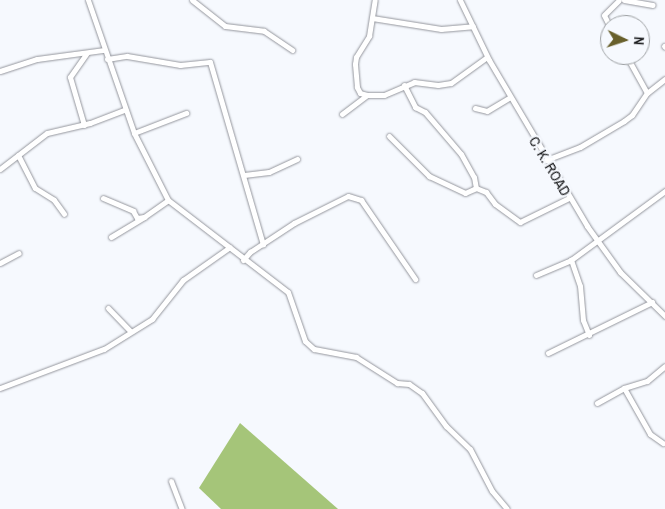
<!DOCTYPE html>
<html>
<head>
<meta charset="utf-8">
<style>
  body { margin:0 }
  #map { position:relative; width:665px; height:509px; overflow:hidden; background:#f6f9fe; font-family:"Archivo Narrow",sans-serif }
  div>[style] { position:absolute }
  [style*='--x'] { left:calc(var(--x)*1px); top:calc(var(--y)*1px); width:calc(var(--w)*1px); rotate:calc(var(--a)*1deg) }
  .forest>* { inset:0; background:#a5c579 }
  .roads { filter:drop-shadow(0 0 1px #94969d) drop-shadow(0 0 1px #94969d) }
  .minor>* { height:5px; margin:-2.5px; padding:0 2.5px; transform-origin:2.5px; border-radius:2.5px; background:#fff }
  span { translate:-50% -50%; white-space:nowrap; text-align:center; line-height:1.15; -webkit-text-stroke:4.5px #f6f9fe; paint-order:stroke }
  .street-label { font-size:15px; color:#1b1c1e }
  .north { position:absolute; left:600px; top:15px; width:50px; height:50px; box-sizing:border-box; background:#f6f9fe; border:1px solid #9ea1a4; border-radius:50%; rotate:94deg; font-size:14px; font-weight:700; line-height:20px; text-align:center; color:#1b1c1e }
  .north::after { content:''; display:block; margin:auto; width:18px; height:22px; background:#68602c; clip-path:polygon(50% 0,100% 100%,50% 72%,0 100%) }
</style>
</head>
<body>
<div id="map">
  <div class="forest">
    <div style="clip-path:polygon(240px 423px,338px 509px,221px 509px,199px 488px)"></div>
  </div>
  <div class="roads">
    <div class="minor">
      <div style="--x:88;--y:0;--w:141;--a:70.9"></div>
      <div style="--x:134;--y:133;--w:75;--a:63.1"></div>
      <div style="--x:168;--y:200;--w:151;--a:37.5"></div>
      <div style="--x:288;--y:292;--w:52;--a:70.9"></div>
      <div style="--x:305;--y:341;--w:12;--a:42"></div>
      <div style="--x:314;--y:349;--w:43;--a:10.8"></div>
      <div style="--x:356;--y:357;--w:49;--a:32.4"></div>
      <div style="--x:397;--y:383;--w:12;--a:5"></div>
      <div style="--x:409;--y:384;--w:16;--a:35"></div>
      <div style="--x:422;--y:393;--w:41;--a:54"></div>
      <div style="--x:446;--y:426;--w:33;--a:44"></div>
      <div style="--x:470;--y:449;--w:47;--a:62.4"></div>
      <div style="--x:492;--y:491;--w:23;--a:50"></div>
      <div style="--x:192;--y:0;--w:42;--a:38.2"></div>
      <div style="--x:225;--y:26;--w:39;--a:7"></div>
      <div style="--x:264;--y:31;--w:34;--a:34"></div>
      <div style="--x:460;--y:0;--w:67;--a:64.2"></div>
      <div style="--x:489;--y:60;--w:193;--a:59.4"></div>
      <div style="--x:587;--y:226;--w:57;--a:54.3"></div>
      <div style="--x:620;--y:272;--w:63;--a:44.4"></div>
      <div style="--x:624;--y:0;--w:29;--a:10"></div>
      <div style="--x:372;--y:18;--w:70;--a:9.1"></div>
      <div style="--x:441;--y:29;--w:32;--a:-5"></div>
      <div style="--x:610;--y:27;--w:13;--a:-117"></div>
      <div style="--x:604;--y:15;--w:21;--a:-45"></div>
      <div style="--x:664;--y:46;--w:1;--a:45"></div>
      <div style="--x:626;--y:55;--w:43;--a:61.1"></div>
      <div style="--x:107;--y:59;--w:20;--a:-9"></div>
      <div style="--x:127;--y:56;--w:54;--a:9.6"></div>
      <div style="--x:180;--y:65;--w:30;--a:-6"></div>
      <div style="--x:210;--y:62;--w:190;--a:73.8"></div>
      <div style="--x:0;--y:71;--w:39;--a:-18"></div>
      <div style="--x:37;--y:59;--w:68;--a:-7.7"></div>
      <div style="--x:404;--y:85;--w:25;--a:63"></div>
      <div style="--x:415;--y:107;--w:11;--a:27"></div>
      <div style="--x:425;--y:112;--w:55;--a:49.4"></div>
      <div style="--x:461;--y:154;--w:26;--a:61"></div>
      <div style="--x:474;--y:177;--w:11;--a:80"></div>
      <div style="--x:476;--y:188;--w:11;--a:22"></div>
      <div style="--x:486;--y:192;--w:15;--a:53"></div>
      <div style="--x:495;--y:204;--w:31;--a:36"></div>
      <div style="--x:520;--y:222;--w:55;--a:-26.1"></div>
      <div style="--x:367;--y:95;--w:7;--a:-164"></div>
      <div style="--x:360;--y:93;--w:7;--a:-117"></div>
      <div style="--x:357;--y:87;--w:23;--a:-95"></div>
      <div style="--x:355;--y:64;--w:7;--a:-82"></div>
      <div style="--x:356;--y:57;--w:25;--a:-58"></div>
      <div style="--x:369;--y:36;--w:36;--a:-81"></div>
      <div style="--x:475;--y:108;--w:12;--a:14"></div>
      <div style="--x:487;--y:111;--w:27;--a:-31"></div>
      <div style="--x:342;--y:114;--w:31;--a:-37"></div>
      <div style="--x:367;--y:95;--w:17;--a:0"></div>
      <div style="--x:384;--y:95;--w:33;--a:-23"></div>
      <div style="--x:414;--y:82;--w:24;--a:7"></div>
      <div style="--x:438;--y:85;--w:13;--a:-9"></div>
      <div style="--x:451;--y:83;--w:44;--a:-35.8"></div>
      <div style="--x:84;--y:125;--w:50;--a:-106.3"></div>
      <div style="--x:70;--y:77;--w:29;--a:-55"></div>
      <div style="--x:134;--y:133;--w:56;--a:-21"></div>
      <div style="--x:389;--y:136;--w:57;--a:45"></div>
      <div style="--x:429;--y:176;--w:40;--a:25"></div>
      <div style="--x:465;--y:193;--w:12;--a:-24"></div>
      <div style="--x:18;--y:155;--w:37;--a:63"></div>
      <div style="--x:35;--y:188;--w:22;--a:32"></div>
      <div style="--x:54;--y:200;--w:17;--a:54"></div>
      <div style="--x:546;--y:160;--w:36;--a:-21"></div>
      <div style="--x:580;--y:147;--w:51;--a:-30.6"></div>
      <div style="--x:624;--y:121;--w:10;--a:-37"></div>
      <div style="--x:632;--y:115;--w:27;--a:-56"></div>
      <div style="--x:647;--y:93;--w:23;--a:-38"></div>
      <div style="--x:0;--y:169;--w:59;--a:-37.5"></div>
      <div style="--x:47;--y:133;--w:44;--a:-13.1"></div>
      <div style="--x:90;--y:123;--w:36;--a:-21"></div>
      <div style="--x:244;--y:175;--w:25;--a:-7"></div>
      <div style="--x:269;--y:172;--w:31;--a:-25"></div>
      <div style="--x:103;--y:198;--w:33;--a:23"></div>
      <div style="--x:133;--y:211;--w:8;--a:60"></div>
      <div style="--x:137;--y:218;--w:7;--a:-8"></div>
      <div style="--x:144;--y:217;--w:29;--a:-35"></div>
      <div style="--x:111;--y:237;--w:39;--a:-31"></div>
      <div style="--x:243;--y:260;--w:11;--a:-49"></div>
      <div style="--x:250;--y:252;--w:53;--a:-33.4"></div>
      <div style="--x:294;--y:223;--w:60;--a:-26.6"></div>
      <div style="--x:348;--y:196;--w:14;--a:17"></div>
      <div style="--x:361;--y:200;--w:96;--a:55.6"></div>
      <div style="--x:0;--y:263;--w:21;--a:-28"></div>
      <div style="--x:536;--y:275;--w:38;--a:-23"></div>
      <div style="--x:108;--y:308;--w:32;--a:46"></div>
      <div style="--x:589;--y:335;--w:16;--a:-112"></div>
      <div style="--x:583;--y:320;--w:34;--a:-95"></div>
      <div style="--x:580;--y:286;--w:28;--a:-109"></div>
      <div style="--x:571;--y:260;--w:117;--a:-36.3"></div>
      <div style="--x:548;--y:353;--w:116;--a:-26.1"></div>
      <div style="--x:0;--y:388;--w:111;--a:-20.6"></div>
      <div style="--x:104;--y:349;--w:57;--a:-32"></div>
      <div style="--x:152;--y:319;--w:50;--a:-51.5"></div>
      <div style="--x:183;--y:280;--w:57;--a:-35.1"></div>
      <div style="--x:624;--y:388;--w:53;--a:60.5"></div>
      <div style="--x:650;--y:434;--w:16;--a:35"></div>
      <div style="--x:597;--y:403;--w:31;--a:-29"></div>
      <div style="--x:624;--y:388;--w:24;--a:-17"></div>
      <div style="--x:647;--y:381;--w:23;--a:-40"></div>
      <div style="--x:171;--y:481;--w:30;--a:69"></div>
    </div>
  </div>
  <div class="street-label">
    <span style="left:550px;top:166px;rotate:59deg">C. K. ROAD</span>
  </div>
  <div class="north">N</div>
</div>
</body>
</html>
